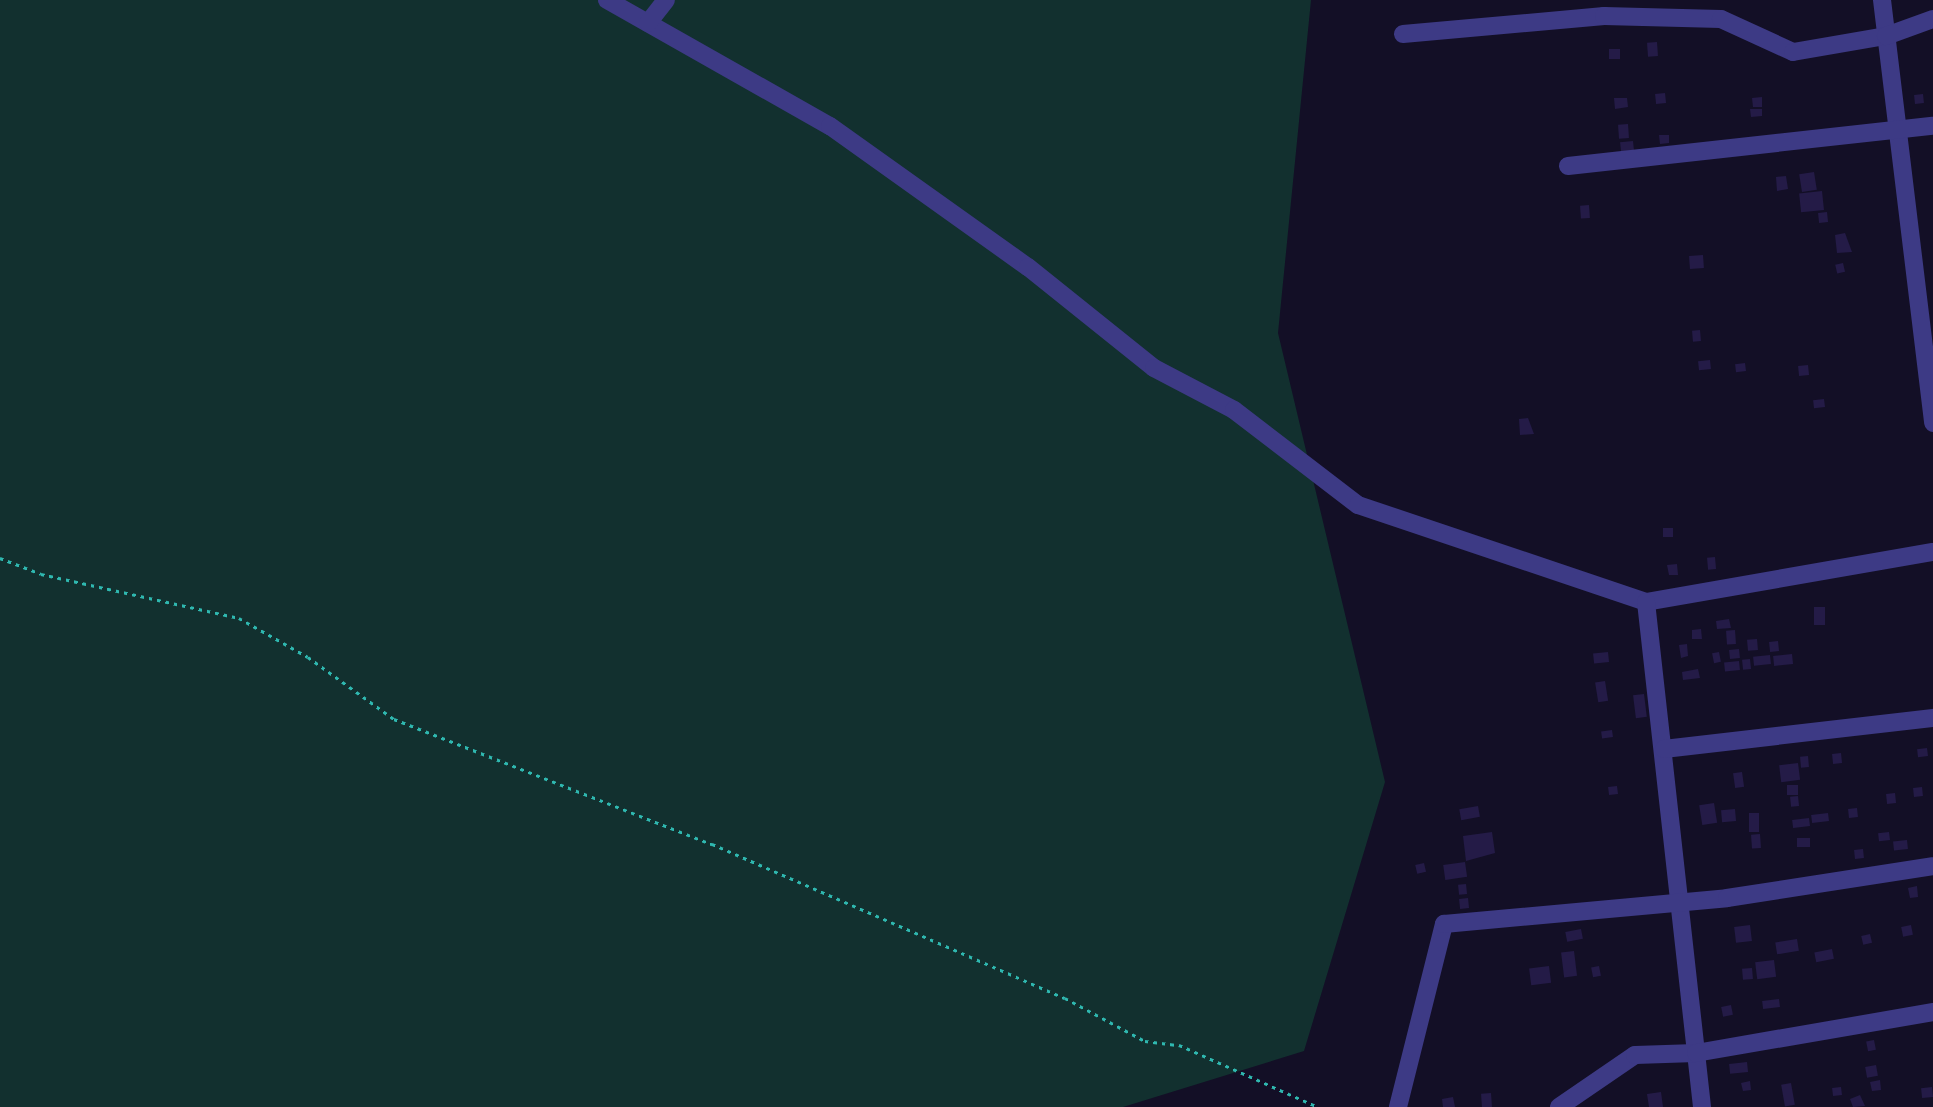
<!DOCTYPE html>
<html>
<head>
<meta charset="utf-8">
<style>
  body { margin:0 }
  #map { position:relative; width:1933px; height:1107px; overflow:hidden; background:#130f26; font-family:Mulish,sans-serif }
  div>[style] { position:absolute }
  [style*='--x'] { left:calc(var(--x)*1px); top:calc(var(--y)*1px); width:calc(var(--w)*1px); rotate:calc(var(--a)*1deg) }
  .green>* { inset:0; background:#12302f }
  .building>* { inset:0; background:#241b47; transform-origin:0 0 }
  .path>* { height:2.5px; margin-top:-1.25px; transform-origin:0; background:repeating-linear-gradient(90deg,#2fb8b0 0 3.5px,transparent 0 8.5px) }
  .minor>* { height:18px; margin:-9px; padding:0 9px; transform-origin:9px; border-radius:9px; background:#3d3a85 }
  span { translate:-50% -50%; white-space:nowrap; text-align:center; line-height:1.15; -webkit-text-stroke:7px #130f26; paint-order:stroke }
</style>
</head>
<body>
<div id="map">
  <div class="green">
    <div style="clip-path:polygon(0 0,1311px 0,1278px 333px,1385px 782px,1304px 1051px,1123px 1107px,0 1107px)"></div>
  </div>
  <div class="building">
    <div style="left:1657px;top:42px;width:14px;height:10px;rotate:86deg"></div>
    <div style="left:1609px;top:49px;width:11px;height:10px"></div>
    <div style="left:1665px;top:93px;width:10px;height:10px;rotate:84deg"></div>
    <div style="left:1923px;top:94px;width:9px;height:9px;rotate:84deg"></div>
    <div style="clip-path:polygon(1762px 97px,1762px 107px,1753px 107px,1752px 98px)"></div>
    <div style="clip-path:polygon(1614px 98px,1627px 98px,1628px 107px,1615px 109px)"></div>
    <div style="clip-path:polygon(1750px 109px,1762px 109px,1762px 116px,1751px 117px)"></div>
    <div style="left:1628px;top:124px;width:14px;height:10px;rotate:86deg"></div>
    <div style="clip-path:polygon(1659px 135px,1669px 135px,1669px 143px,1660px 144px)"></div>
    <div style="left:1633px;top:141px;width:10px;height:13px;rotate:84deg"></div>
    <div style="left:1814px;top:172px;width:18px;height:15px;rotate:81deg"></div>
    <div style="clip-path:polygon(1786px 176px,1788px 189px,1777px 191px,1776px 177px)"></div>
    <div style="left:1822px;top:191px;width:19px;height:23px;rotate:84deg"></div>
    <div style="left:1589px;top:205px;width:13px;height:9px;rotate:86deg"></div>
    <div style="left:1827px;top:212px;width:10px;height:9px;rotate:84deg"></div>
    <div style="clip-path:polygon(1845px 233px,1852px 252px,1837px 253px,1835px 235px)"></div>
    <div style="left:1703px;top:255px;width:13px;height:14px;rotate:86deg"></div>
    <div style="left:1843px;top:263px;width:9px;height:8px;rotate:77deg"></div>
    <div style="left:1700px;top:330px;width:11px;height:8px;rotate:85deg"></div>
    <div style="left:1710px;top:360px;width:9px;height:12px;rotate:84deg"></div>
    <div style="left:1745px;top:363px;width:8px;height:10px;rotate:83deg"></div>
    <div style="left:1808px;top:365px;width:10px;height:10px;rotate:84deg"></div>
    <div style="left:1824px;top:399px;width:8px;height:11px;rotate:83deg"></div>
    <div style="clip-path:polygon(1528px 418px,1534px 434px,1520px 435px,1519px 419px)"></div>
    <div style="left:1663px;top:528px;width:10px;height:9px"></div>
    <div style="left:1715px;top:557px;width:12px;height:8px;rotate:85deg"></div>
    <div style="clip-path:polygon(1677px 564px,1678px 575px,1669px 575px,1667px 565px)"></div>
    <div style="left:1814px;top:607px;width:11px;height:18px"></div>
    <div style="clip-path:polygon(1729px 619px,1731px 628px,1717px 629px,1716px 621px)"></div>
    <div style="clip-path:polygon(1701px 629px,1702px 639px,1692px 639px,1692px 630px)"></div>
    <div style="left:1735px;top:630px;width:14px;height:9px;rotate:86deg"></div>
    <div style="left:1757px;top:639px;width:11px;height:10px;rotate:85deg"></div>
    <div style="left:1778px;top:641px;width:10px;height:9px;rotate:84deg"></div>
    <div style="clip-path:polygon(1687px 644px,1688px 656px,1681px 658px,1679px 645px)"></div>
    <div style="left:1739px;top:649px;width:9px;height:10px;rotate:84deg"></div>
    <div style="left:1608px;top:652px;width:10px;height:15px;rotate:84deg"></div>
    <div style="left:1719px;top:652px;width:10px;height:7px;rotate:79deg"></div>
    <div style="left:1792px;top:654px;width:10px;height:19px;rotate:84deg"></div>
    <div style="left:1770px;top:655px;width:9px;height:17px;rotate:84deg"></div>
    <div style="left:1750px;top:659px;width:10px;height:8px;rotate:84deg"></div>
    <div style="left:1739px;top:661px;width:9px;height:15px;rotate:84deg"></div>
    <div style="clip-path:polygon(1698px 669px,1700px 678px,1683px 680px,1682px 672px)"></div>
    <div style="left:1605px;top:681px;width:20px;height:10px;rotate:81deg"></div>
    <div style="left:1644px;top:694px;width:23px;height:11px;rotate:83deg"></div>
    <div style="left:1612px;top:730px;width:7px;height:11px;rotate:82deg"></div>
    <div style="left:1927px;top:748px;width:8px;height:10px;rotate:83deg"></div>
    <div style="left:1841px;top:753px;width:10px;height:9px;rotate:84deg"></div>
    <div style="left:1808px;top:756px;width:11px;height:8px;rotate:85deg"></div>
    <div style="left:1798px;top:763px;width:17px;height:19px;rotate:83deg"></div>
    <div style="left:1742px;top:772px;width:15px;height:9px;rotate:82deg"></div>
    <div style="left:1787px;top:785px;width:11px;height:10px"></div>
    <div style="left:1617px;top:786px;width:8px;height:9px;rotate:83deg"></div>
    <div style="left:1922px;top:787px;width:9px;height:9px;rotate:84deg"></div>
    <div style="left:1895px;top:793px;width:10px;height:9px;rotate:84deg"></div>
    <div style="left:1798px;top:796px;width:10px;height:8px;rotate:84deg"></div>
    <div style="left:1714px;top:803px;width:20px;height:15px;rotate:81deg"></div>
    <div style="left:1478px;top:806px;width:11px;height:19px;rotate:80deg"></div>
    <div style="left:1857px;top:808px;width:9px;height:9px;rotate:84deg"></div>
    <div style="left:1735px;top:809px;width:12px;height:14px;rotate:85deg"></div>
    <div style="left:1749px;top:813px;width:10px;height:19px"></div>
    <div style="left:1828px;top:813px;width:8px;height:17px;rotate:83deg"></div>
    <div style="left:1809px;top:818px;width:8px;height:17px;rotate:83deg"></div>
    <div style="clip-path:polygon(1492px 832px,1495px 853px,1466px 861px,1463px 836px)"></div>
    <div style="left:1889px;top:832px;width:8px;height:11px;rotate:83deg"></div>
    <div style="left:1760px;top:834px;width:14px;height:9px;rotate:86deg"></div>
    <div style="left:1797px;top:838px;width:13px;height:9px"></div>
    <div style="left:1907px;top:840px;width:9px;height:14px;rotate:84deg"></div>
    <div style="left:1863px;top:849px;width:9px;height:9px;rotate:84deg"></div>
    <div style="left:1465px;top:862px;width:15px;height:22px;rotate:82deg"></div>
    <div style="left:1424px;top:863px;width:9px;height:9px;rotate:77deg"></div>
    <div style="left:1466px;top:884px;width:10px;height:8px;rotate:84deg"></div>
    <div style="clip-path:polygon(1917px 886px,1918px 897px,1910px 898px,1908px 888px)"></div>
    <div style="left:1468px;top:898px;width:10px;height:9px;rotate:84deg"></div>
    <div style="left:1750px;top:925px;width:16px;height:16px;rotate:83deg"></div>
    <div style="left:1911px;top:925px;width:10px;height:10px;rotate:79deg"></div>
    <div style="left:1581px;top:929px;width:10px;height:16px;rotate:79deg"></div>
    <div style="left:1870px;top:934px;width:9px;height:9px;rotate:77deg"></div>
    <div style="left:1797px;top:939px;width:12px;height:22px;rotate:81deg"></div>
    <div style="left:1832px;top:949px;width:10px;height:18px;rotate:79deg"></div>
    <div style="left:1574px;top:951px;width:25px;height:13px;rotate:83deg"></div>
    <div style="left:1774px;top:960px;width:17px;height:19px;rotate:83deg"></div>
    <div style="left:1549px;top:966px;width:17px;height:20px;rotate:83deg"></div>
    <div style="left:1599px;top:966px;width:10px;height:8px;rotate:79deg"></div>
    <div style="left:1752px;top:968px;width:11px;height:10px;rotate:85deg"></div>
    <div style="left:1779px;top:999px;width:8px;height:17px;rotate:83deg"></div>
    <div style="left:1731px;top:1005px;width:10px;height:10px;rotate:79deg"></div>
    <div style="left:1874px;top:1040px;width:10px;height:8px;rotate:79deg"></div>
    <div style="left:1747px;top:1062px;width:10px;height:18px;rotate:84deg"></div>
    <div style="left:1876px;top:1065px;width:11px;height:11px;rotate:80deg"></div>
    <div style="clip-path:polygon(1880px 1080px,1881px 1090px,1872px 1091px,1870px 1082px)"></div>
    <div style="clip-path:polygon(1750px 1081px,1751px 1090px,1743px 1091px,1741px 1083px)"></div>
    <div style="left:1791px;top:1083px;width:22px;height:10px;rotate:80deg"></div>
    <div style="left:1841px;top:1087px;width:8px;height:9px;rotate:83deg"></div>
    <div style="left:1932px;top:1087px;width:10px;height:11px;rotate:84deg"></div>
    <div style="clip-path:polygon(1661px 1092px,1663px 1107px,1649px 1107px,1647px 1094px)"></div>
    <div style="left:1491px;top:1093px;width:14px;height:10px;rotate:86deg"></div>
    <div style="clip-path:polygon(1860px 1095px,1865px 1106px,1853px 1107px,1850px 1099px)"></div>
    <div style="clip-path:polygon(1453px 1097px,1455px 1107px,1443px 1107px,1442px 1099px)"></div>
  </div>
  <div class="path">
    <div style="--x:0;--y:558;--w:44;--a:21.3"></div>
    <div style="--x:41;--y:574;--w:203;--a:12.5"></div>
    <div style="--x:239;--y:618;--w:79;--a:29.5"></div>
    <div style="--x:308;--y:657;--w:106;--a:35.8"></div>
    <div style="--x:394;--y:719;--w:342;--a:21.5"></div>
    <div style="--x:712;--y:844;--w:385;--a:23.6"></div>
    <div style="--x:1065;--y:998;--w:91;--a:28.3"></div>
    <div style="--x:1145;--y:1041;--w:34;--a:7"></div>
    <div style="--x:1179;--y:1045;--w:152;--a:24"></div>
  </div>
  <div class="minor">
    <div style="--x:607;--y:0;--w:256;--a:29.5"></div>
    <div style="--x:830;--y:126;--w:243;--a:35.5"></div>
    <div style="--x:1028;--y:267;--w:161;--a:38.7"></div>
    <div style="--x:1154;--y:368;--w:90;--a:27.7"></div>
    <div style="--x:1234;--y:410;--w:156;--a:37.5"></div>
    <div style="--x:1358;--y:505;--w:304;--a:18.6"></div>
    <div style="--x:1646;--y:602;--w:291;--a:-9.9"></div>
    <div style="--x:1882;--y:0;--w:426;--a:83.1"></div>
    <div style="--x:648;--y:23;--w:29;--a:-52"></div>
    <div style="--x:1403;--y:34;--w:202;--a:-5.1"></div>
    <div style="--x:1604;--y:16;--w:117;--a:1.5"></div>
    <div style="--x:1721;--y:19;--w:79;--a:24.6"></div>
    <div style="--x:1793;--y:52;--w:94;--a:-9.8"></div>
    <div style="--x:1886;--y:36;--w:50;--a:-19.9"></div>
    <div style="--x:1568;--y:166;--w:367;--a:-6.3"></div>
    <div style="--x:1646;--y:602;--w:508;--a:83.67"></div>
    <div style="--x:1664;--y:749;--w:271;--a:-6.6"></div>
    <div style="--x:1398;--y:1107;--w:189;--a:-75.9"></div>
    <div style="--x:1444;--y:924;--w:284;--a:-5.2"></div>
    <div style="--x:1727;--y:898;--w:208;--a:-8.8"></div>
    <div style="--x:1559;--y:1107;--w:92;--a:-34.4"></div>
    <div style="--x:1635;--y:1055;--w:61;--a:-1.9"></div>
    <div style="--x:1696;--y:1053;--w:241;--a:-9.8"></div>
  </div>
</div>
</body>
</html>
